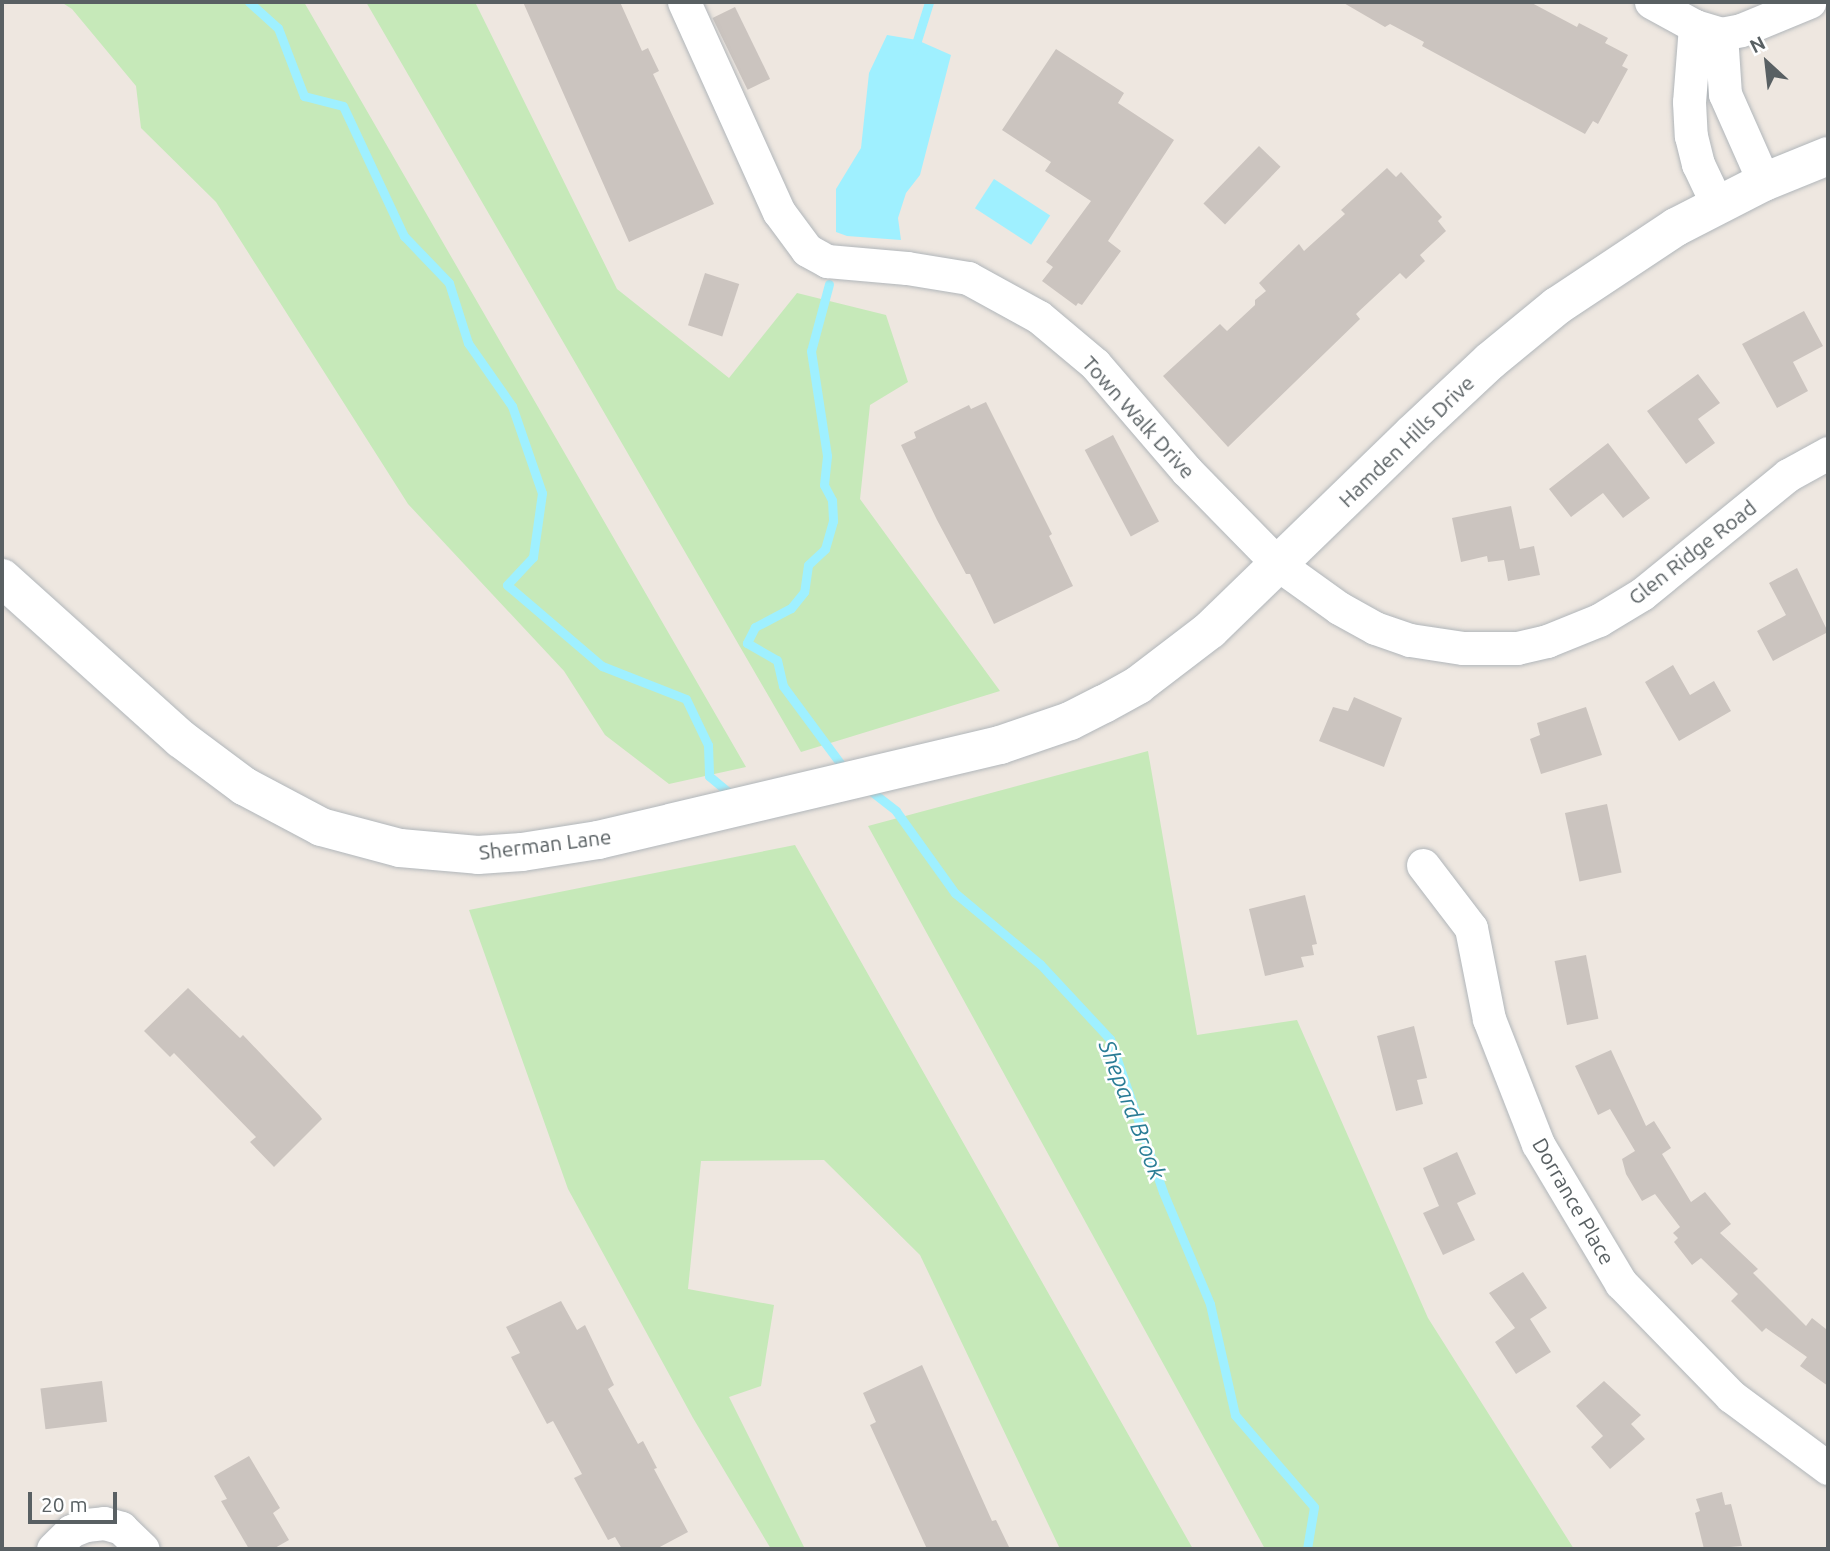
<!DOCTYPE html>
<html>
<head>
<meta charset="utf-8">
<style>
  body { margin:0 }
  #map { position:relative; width:1830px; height:1551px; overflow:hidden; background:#eee7e0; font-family:Ubuntu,sans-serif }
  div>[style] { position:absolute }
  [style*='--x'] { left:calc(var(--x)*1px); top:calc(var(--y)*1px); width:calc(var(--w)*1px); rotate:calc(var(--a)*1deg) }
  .green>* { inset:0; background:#c6e9b9 }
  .water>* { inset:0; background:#9ff0ff; transform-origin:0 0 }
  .stream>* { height:9px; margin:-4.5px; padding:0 4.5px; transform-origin:4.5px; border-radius:4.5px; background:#9ff0ff }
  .building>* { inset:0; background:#cbc4bf; transform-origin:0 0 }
  .roads { filter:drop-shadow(0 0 2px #b1b6ba) drop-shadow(0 0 2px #b1b6ba) }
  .street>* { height:33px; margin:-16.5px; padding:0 16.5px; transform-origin:16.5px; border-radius:16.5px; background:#fff }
  .secondary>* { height:38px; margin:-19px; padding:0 19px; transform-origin:19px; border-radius:19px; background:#fff }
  span { translate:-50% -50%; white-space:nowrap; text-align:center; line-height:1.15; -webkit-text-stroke:5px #fff; paint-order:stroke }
  .street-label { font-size:21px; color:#596063 }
  .water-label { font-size:23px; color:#2a7d96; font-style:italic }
  .frame { position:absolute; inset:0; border:4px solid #596063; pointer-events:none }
  .north { position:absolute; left:1732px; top:28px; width:70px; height:70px; -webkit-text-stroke:5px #fff; paint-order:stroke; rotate:333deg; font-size:19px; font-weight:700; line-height:28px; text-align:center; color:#596063 }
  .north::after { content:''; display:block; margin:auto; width:24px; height:32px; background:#596063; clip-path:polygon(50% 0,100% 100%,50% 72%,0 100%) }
  .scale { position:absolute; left:28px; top:1492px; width:89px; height:32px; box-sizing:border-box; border:4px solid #596063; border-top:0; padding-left:9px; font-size:21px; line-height:24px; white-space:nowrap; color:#596063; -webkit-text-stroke:5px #fff; paint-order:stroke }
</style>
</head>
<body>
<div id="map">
  <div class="green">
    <div style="clip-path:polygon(61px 2px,304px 2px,746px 767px,669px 784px,605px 735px,564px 671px,408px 504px,216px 202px,141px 128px,136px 86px,72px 9px)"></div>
    <div style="clip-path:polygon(366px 2px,475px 2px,617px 289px,729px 378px,797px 293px,886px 315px,908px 382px,870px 405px,860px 499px,1000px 691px,801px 752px)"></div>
    <div style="clip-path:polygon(1148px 751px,1197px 1035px,1297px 1020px,1428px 1318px,1574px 1549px,1265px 1549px,868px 826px)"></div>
    <div style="clip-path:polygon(795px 845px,1193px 1549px,1060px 1549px,920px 1255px,824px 1160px,701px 1161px,688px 1289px,774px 1305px,761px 1386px,729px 1397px,805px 1549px,771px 1549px,693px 1418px,568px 1189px,469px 910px)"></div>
  </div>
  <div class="water">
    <div style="clip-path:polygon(887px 35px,917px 40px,951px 55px,920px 175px,906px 193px,898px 218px,901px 240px,847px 236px,836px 232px,836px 189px,861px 148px,869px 73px)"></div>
    <div style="left:994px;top:179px;width:67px;height:35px;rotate:33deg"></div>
  </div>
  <div class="stream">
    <div style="--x:249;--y:2;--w:39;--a:42"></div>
    <div style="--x:278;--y:28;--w:73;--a:69.1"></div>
    <div style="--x:304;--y:96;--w:40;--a:14.4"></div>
    <div style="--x:343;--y:106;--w:144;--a:64.9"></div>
    <div style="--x:404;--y:236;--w:65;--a:46.2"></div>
    <div style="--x:449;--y:283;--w:63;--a:72.4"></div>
    <div style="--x:468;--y:343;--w:77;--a:55.1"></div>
    <div style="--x:512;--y:406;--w:92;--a:71"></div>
    <div style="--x:542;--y:493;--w:65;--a:98"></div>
    <div style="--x:533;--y:557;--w:38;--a:133"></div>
    <div style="--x:507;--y:585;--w:125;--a:40.5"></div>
    <div style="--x:602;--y:666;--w:90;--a:21.4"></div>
    <div style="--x:686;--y:699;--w:51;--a:64.4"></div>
    <div style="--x:708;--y:745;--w:31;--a:88"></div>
    <div style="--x:709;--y:776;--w:30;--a:40"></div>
    <div style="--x:914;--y:50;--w:50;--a:-72.6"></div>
    <div style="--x:829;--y:284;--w:69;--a:105"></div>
    <div style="--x:811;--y:351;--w:106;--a:81.3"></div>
    <div style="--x:827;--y:456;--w:29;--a:96"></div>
    <div style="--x:824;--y:485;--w:17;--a:62"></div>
    <div style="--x:832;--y:500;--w:21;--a:87"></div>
    <div style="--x:833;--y:521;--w:29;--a:106"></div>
    <div style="--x:825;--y:549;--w:23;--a:137"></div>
    <div style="--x:808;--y:565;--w:27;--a:98"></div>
    <div style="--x:804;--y:592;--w:21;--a:129"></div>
    <div style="--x:791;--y:608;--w:41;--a:152.2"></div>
    <div style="--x:755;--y:627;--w:18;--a:117"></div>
    <div style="--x:747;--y:643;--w:34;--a:30"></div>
    <div style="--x:777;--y:660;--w:27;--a:77"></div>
    <div style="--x:783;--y:686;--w:106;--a:53.5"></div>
    <div style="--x:867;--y:788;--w:37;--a:38"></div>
    <div style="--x:896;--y:811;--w:101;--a:54.3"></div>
    <div style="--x:955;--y:893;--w:111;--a:39.9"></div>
    <div style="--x:1040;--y:964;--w:103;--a:47"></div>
    <div style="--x:1110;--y:1039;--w:162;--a:70.9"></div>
    <div style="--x:1163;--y:1192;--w:121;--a:67.2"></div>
    <div style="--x:1210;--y:1304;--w:114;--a:77.3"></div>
    <div style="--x:1235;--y:1415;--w:121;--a:49.3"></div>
    <div style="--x:1314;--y:1507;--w:43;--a:99.5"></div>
  </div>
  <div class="building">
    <div style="clip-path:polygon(523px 2px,620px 2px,642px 51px,648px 48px,659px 71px,653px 74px,714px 204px,629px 242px)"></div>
    <div style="clip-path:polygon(1342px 2px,1530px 2px,1577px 27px,1579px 23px,1608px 38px,1605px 43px,1628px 55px,1622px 66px,1628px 69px,1598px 124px,1593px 121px,1585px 134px,1422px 46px,1424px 42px,1390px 24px,1385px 27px)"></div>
    <div style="left:735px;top:7px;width:80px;height:25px;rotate:64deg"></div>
    <div style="clip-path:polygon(1056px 49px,1124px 93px,1118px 103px,1174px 140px,1108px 241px,1121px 251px,1082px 305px,1078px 303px,1076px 306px,1042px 281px,1053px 267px,1046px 262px,1091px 201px,1045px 171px,1051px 162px,1002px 130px)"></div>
    <div style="left:1259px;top:146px;width:30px;height:80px;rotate:44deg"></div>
    <div style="clip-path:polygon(1387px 168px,1396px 177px,1401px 172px,1442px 217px,1438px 221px,1446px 231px,1420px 255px,1425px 261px,1406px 279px,1400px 273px,1356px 314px,1360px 319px,1228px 447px,1163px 376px,1220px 324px,1227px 331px,1255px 305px,1255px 300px,1266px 291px,1259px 283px,1299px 244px,1304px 251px,1345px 214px,1341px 210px)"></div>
    <div style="left:705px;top:273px;width:36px;height:55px;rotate:18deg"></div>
    <div style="clip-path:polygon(1804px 311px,1823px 346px,1793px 362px,1808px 391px,1777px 408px,1742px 344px)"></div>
    <div style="clip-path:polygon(1698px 374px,1720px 403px,1698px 419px,1715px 443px,1686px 464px,1647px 411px)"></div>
    <div style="clip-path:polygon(986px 402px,1052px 534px,1049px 536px,1073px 586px,994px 624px,970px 574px,966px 574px,937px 520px,901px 445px,916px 438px,914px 432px,969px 405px,971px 409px)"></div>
    <div style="left:1113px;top:435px;width:98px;height:32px;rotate:62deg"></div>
    <div style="clip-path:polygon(1608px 443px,1650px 498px,1623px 518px,1603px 493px,1571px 517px,1549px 489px)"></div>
    <div style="clip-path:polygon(1511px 506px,1520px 549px,1534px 546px,1540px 575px,1508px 581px,1504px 560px,1488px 562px,1487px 556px,1461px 562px,1452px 518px)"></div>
    <div style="clip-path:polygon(1797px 568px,1828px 632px,1773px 661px,1757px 631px,1786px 615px,1769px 583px)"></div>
    <div style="clip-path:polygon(1673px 665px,1690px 695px,1714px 681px,1731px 711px,1679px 741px,1645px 682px)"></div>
    <div style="clip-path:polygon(1354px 697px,1402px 718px,1384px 767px,1319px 741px,1333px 707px,1348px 711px)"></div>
    <div style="clip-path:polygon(1586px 707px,1602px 755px,1541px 774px,1530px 739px,1540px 735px,1537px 723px)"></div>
    <div style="left:1607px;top:804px;width:70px;height:43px;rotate:78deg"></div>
    <div style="clip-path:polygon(1305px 895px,1317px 944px,1312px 945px,1314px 955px,1301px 957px,1304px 967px,1265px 976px,1249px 909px)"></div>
    <div style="left:1586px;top:955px;width:65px;height:32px;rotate:79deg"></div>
    <div style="clip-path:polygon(188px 988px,240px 1038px,243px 1035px,320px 1116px,322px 1119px,274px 1167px,250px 1142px,256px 1137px,174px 1053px,170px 1057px,144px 1031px)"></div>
    <div style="clip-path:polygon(1414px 1026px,1427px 1078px,1417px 1080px,1423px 1104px,1396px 1111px,1377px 1036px)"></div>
    <div style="clip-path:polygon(1611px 1050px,1646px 1126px,1654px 1121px,1671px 1148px,1662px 1154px,1691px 1202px,1705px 1192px,1731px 1224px,1720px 1233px,1758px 1269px,1753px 1273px,1806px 1326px,1812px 1318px,1826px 1329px,1828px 1325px,1828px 1386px,1800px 1366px,1807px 1357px,1766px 1328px,1762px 1332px,1731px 1301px,1738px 1294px,1701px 1258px,1692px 1265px,1674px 1242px,1678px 1238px,1673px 1233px,1680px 1227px,1655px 1194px,1642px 1201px,1626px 1174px,1622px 1159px,1635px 1151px,1610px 1109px,1598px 1115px,1575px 1066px)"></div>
    <div style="clip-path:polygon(1457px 1152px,1476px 1194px,1457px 1203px,1475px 1240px,1443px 1255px,1423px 1213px,1439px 1206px,1423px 1168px)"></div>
    <div style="clip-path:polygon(1523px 1272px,1547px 1308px,1530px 1319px,1551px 1352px,1516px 1374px,1495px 1342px,1515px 1328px,1489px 1293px)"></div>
    <div style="clip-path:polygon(561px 1301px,577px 1330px,585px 1325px,614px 1385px,608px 1389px,638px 1444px,643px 1441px,657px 1468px,654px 1469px,688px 1532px,656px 1549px,622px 1549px,615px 1537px,608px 1540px,574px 1478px,582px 1474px,553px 1421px,547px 1424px,511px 1357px,520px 1353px,506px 1327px)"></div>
    <div style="clip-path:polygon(922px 1365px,992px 1521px,996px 1520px,1010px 1549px,927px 1549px,870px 1425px,876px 1422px,863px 1393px)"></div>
    <div style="left:102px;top:1381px;width:41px;height:62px;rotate:83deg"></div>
    <div style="clip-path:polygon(1604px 1381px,1641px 1415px,1631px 1424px,1645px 1439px,1610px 1469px,1591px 1447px,1603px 1436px,1576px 1406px)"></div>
    <div style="clip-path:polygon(249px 1456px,280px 1508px,273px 1513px,289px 1540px,273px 1549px,249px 1549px,221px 1501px,227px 1499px,214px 1476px)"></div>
    <div style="clip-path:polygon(1722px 1492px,1725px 1505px,1731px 1504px,1742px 1546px,1704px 1549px,1695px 1513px,1700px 1511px,1696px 1499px)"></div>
  </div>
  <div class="roads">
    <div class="street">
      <div style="--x:684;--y:2;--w:230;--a:65.7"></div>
      <div style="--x:779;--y:212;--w:47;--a:53.6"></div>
      <div style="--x:807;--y:250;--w:23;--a:29"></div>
      <div style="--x:827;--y:261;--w:80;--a:5"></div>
      <div style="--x:907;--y:268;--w:62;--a:9.3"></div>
      <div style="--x:968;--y:278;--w:81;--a:28.8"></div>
      <div style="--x:1039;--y:317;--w:73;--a:40"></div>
      <div style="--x:1095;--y:364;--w:141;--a:49.3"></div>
      <div style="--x:1187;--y:471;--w:132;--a:45.6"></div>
      <div style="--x:1279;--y:565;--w:74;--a:35.6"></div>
      <div style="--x:1339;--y:608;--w:41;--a:29.1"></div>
      <div style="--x:1375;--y:628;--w:37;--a:19"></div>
      <div style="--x:1410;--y:640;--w:54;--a:8.6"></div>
      <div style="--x:1463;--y:648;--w:54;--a:0"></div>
      <div style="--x:1517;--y:648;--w:31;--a:-13"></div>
      <div style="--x:1547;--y:641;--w:56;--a:-22"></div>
      <div style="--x:1599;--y:620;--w:50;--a:-31.2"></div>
      <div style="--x:1642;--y:594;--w:188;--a:-39.2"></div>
      <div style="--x:1788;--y:475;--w:46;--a:-28.8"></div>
      <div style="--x:1651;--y:2;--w:50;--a:28.6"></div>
      <div style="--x:1695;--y:26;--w:27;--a:17"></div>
      <div style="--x:1721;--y:34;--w:20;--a:-11"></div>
      <div style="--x:1741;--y:30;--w:74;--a:-22.4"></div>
      <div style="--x:1695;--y:26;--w:76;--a:94.5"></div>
      <div style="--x:1689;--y:102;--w:34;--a:87"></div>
      <div style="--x:1691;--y:136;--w:29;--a:76"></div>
      <div style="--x:1698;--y:164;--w:44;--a:64.6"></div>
      <div style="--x:1721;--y:34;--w:60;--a:86.2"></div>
      <div style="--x:1725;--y:94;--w:96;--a:66.1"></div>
      <div style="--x:1423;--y:865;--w:79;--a:52.7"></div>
      <div style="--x:1471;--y:928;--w:93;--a:78.8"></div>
      <div style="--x:1489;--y:1019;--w:134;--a:68.6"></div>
      <div style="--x:1538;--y:1144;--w:162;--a:59.2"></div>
      <div style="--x:1621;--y:1283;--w:158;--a:45.8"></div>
      <div style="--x:1731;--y:1396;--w:121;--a:36.6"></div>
      <div style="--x:53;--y:1549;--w:25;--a:-45"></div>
      <div style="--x:71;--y:1531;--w:16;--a:-22"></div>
      <div style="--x:86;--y:1525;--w:18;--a:-6"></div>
      <div style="--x:104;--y:1523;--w:18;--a:16"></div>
      <div style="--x:121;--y:1528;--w:30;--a:44"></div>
    </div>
    <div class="secondary">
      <div style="--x:2;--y:578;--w:241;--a:42"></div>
      <div style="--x:181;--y:739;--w:79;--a:36.7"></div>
      <div style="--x:244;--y:786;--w:87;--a:28"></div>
      <div style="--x:321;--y:827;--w:82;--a:14.9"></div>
      <div style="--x:400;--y:848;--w:78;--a:5.1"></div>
      <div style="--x:478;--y:855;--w:44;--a:-3.9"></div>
      <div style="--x:522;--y:852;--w:77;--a:-9"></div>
      <div style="--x:598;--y:840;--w:413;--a:-13.3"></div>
      <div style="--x:1000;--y:745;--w:74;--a:-18.9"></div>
      <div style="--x:1070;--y:721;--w:38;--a:-27"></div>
      <div style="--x:1104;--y:704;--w:39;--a:-29"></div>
      <div style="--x:1138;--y:685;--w:91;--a:-37.4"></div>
      <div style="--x:1210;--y:630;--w:281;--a:-44.1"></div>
      <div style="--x:1412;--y:434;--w:107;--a:-43.1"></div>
      <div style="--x:1490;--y:361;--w:87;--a:-39.4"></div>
      <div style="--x:1557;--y:306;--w:143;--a:-33.6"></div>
      <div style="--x:1676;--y:227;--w:99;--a:-27.1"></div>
      <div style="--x:1764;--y:182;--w:69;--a:-22.1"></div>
    </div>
  </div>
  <div class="street-label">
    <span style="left:1139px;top:417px;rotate:48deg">Town Walk Drive</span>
    <span style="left:1406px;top:441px;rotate:-44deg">Hamden Hills Drive</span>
    <span style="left:1692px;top:552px;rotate:-38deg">Glen Ridge Road</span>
    <span style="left:545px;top:844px;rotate:-7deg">Sherman Lane</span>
    <span style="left:1574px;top:1201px;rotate:60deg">Dorrance Place</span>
  </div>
  <div class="water-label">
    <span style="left:1132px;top:1110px;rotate:69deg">Shepard Brook</span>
  </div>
  <div class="frame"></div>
  <div class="north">N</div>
  <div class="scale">20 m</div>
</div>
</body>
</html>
